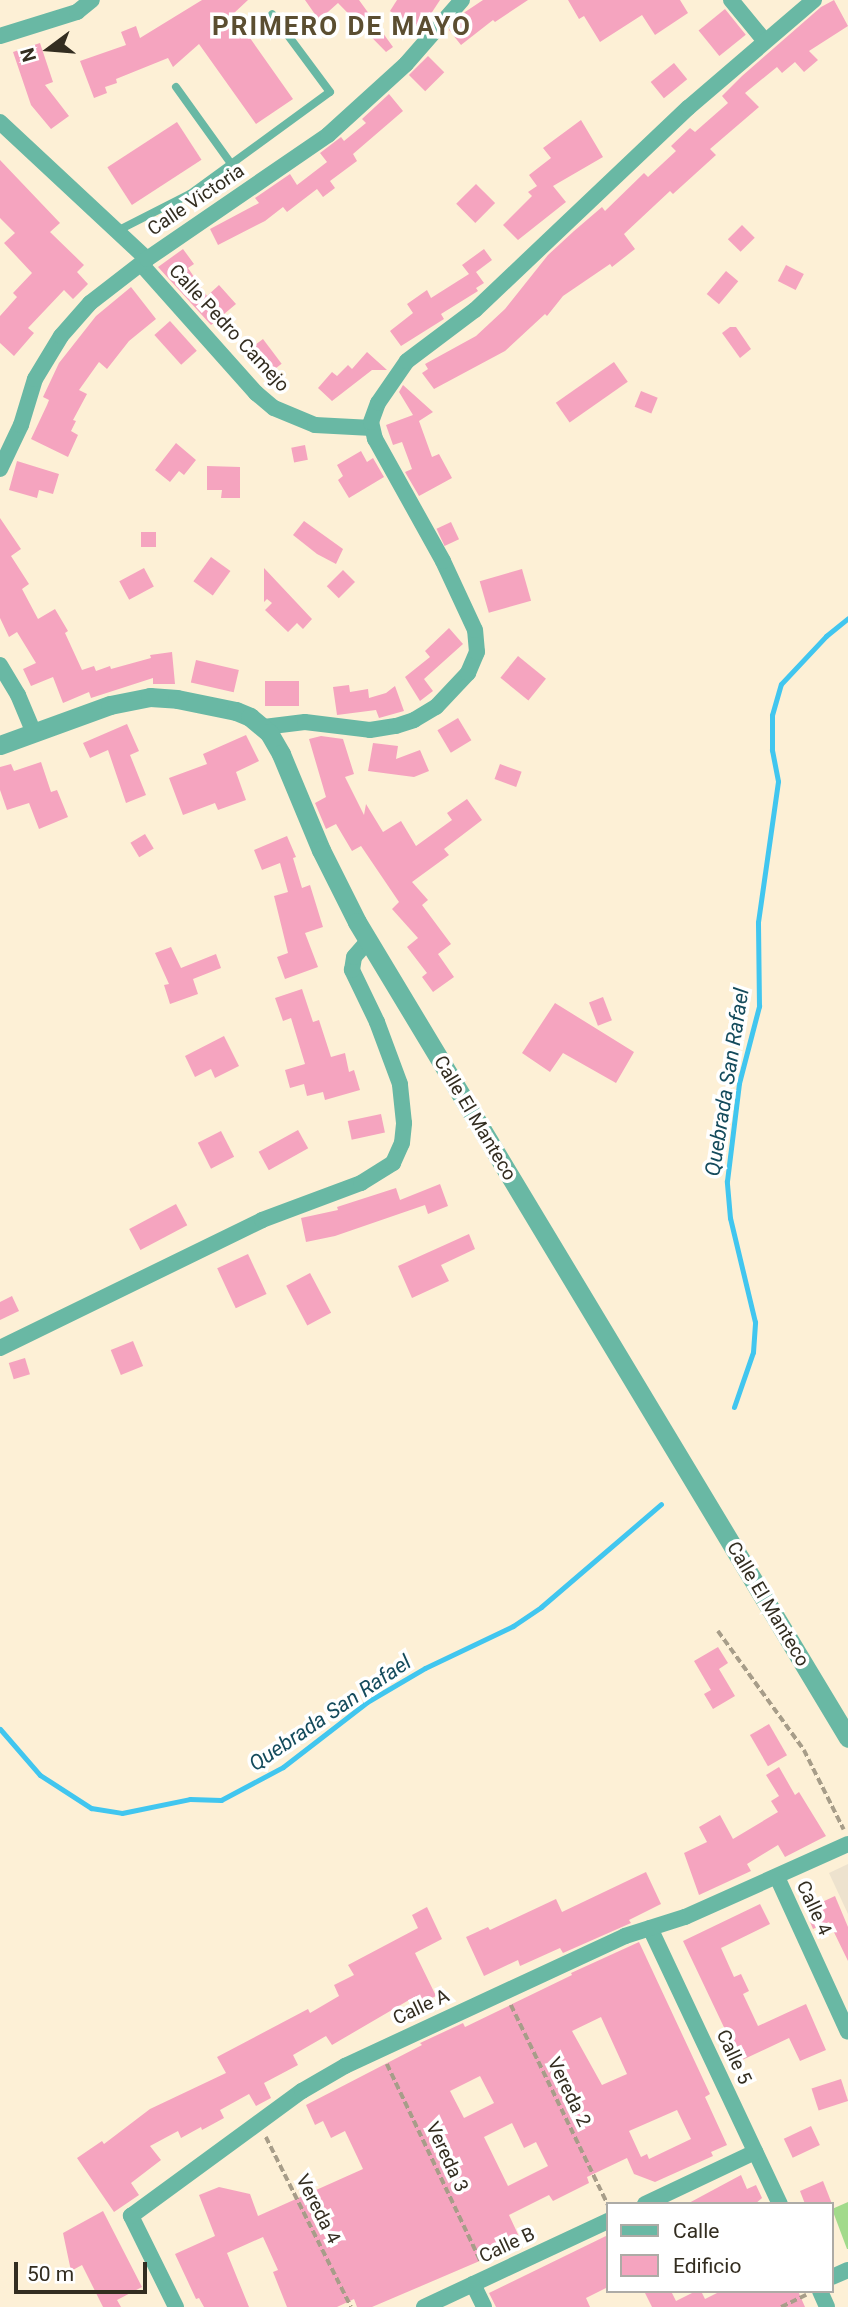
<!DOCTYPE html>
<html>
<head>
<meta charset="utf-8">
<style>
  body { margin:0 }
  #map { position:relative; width:848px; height:2307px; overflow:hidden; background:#fdf0d6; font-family:Roboto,sans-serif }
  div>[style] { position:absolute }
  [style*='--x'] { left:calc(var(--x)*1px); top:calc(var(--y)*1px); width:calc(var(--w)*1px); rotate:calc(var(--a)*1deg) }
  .education>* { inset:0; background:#ede2ce }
  .green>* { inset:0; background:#a2da8b }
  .stream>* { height:5px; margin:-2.5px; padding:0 2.5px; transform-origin:2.5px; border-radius:2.5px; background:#41c6ef }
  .building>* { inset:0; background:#f5a4bf; transform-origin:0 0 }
  .path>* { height:3.5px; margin-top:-1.75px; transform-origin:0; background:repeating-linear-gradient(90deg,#a79d89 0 7px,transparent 0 10.5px) }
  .service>* { height:8px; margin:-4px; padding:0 4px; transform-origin:4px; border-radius:4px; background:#69b8a4 }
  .minor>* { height:16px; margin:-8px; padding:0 8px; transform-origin:8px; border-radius:8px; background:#69b8a4 }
  .tertiary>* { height:19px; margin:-9.5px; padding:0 9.5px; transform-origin:9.5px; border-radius:9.5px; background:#69b8a4 }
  span { translate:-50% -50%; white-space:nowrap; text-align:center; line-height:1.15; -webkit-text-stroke:7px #fff; paint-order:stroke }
  .street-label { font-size:19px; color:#332d20 }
  .water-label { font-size:21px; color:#144b5c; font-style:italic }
  .district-label { font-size:26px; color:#5b4e31; font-weight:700; letter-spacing:2px }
  .legend { position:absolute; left:606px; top:2202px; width:228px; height:91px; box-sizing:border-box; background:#fff; border:2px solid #adaba6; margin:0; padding:9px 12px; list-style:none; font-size:21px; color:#332d20 }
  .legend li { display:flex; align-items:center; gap:14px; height:35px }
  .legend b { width:35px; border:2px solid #adaba6 }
  .north { position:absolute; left:14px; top:14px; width:70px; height:70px; -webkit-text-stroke:5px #fff; paint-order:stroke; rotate:254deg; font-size:19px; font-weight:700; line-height:28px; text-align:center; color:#332d20 }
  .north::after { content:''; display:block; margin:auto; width:24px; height:32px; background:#332d20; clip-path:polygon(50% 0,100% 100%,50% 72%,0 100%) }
  .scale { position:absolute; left:14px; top:2262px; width:133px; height:32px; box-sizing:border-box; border:4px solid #332d20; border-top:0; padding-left:9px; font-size:21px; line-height:24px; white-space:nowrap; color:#332d20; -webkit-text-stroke:5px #fff; paint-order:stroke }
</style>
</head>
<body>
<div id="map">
  <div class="education">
    <div style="clip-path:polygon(848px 1864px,848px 1914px,829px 1873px)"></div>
  </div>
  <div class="green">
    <div style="clip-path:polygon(848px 2202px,848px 2249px,847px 2249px,832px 2209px)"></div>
  </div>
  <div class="stream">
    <div style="--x:734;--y:1407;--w:58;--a:-70.9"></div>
    <div style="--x:753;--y:1352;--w:30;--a:-86"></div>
    <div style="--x:755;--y:1322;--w:107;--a:-103.5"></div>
    <div style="--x:730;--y:1218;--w:37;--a:-95"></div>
    <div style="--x:727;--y:1181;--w:99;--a:-83"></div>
    <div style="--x:739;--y:1083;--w:80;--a:-75.4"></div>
    <div style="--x:759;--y:1006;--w:84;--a:-90.7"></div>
    <div style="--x:758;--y:922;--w:142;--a:-81.9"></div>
    <div style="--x:778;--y:781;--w:32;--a:-101"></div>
    <div style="--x:772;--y:750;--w:35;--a:-90"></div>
    <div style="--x:772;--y:715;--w:32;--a:-74"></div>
    <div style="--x:781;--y:684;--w:66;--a:-46.8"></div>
    <div style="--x:826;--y:636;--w:28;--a:-39"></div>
    <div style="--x:0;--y:1729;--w:61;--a:49"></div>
    <div style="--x:40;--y:1775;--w:61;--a:32.9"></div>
    <div style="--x:91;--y:1808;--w:31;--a:9"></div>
    <div style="--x:122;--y:1813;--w:69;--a:-11.6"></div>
    <div style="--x:190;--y:1799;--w:31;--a:2"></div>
    <div style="--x:221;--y:1800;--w:70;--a:-28"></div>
    <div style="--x:283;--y:1767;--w:106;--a:-37.7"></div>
    <div style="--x:367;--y:1702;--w:67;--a:-30.4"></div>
    <div style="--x:425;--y:1668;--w:98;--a:-25.5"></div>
    <div style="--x:513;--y:1626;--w:34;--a:-34"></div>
    <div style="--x:541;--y:1607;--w:158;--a:-40.6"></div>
  </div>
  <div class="building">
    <div style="clip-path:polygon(202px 0,248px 0,233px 14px,293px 99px,256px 124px,199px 44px,173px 67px,168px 58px,116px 79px,117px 83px,105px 87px,107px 93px,94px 98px,80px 61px,126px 45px,121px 32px,136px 26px,140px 38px)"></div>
    <div style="clip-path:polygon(305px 0,359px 0,393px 47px,386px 52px,338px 3px,319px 20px)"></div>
    <div style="clip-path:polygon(397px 0,440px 0,421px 29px,415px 29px,390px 11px)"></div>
    <div style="clip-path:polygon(483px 0,528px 0,495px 22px,493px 20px,461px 45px,449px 30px,465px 12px)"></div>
    <div style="clip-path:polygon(568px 0,680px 0,688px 13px,655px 35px,642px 15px,600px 42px,584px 16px,579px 19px)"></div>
    <div style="clip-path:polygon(834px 0,848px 26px,809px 51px,818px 60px,804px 72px,795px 62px,782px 73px,777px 67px,745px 93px,759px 107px,710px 149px,716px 155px,673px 194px,670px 191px,624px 234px,635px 249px,612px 267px,610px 264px,563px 296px,547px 316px,545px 314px,505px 351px,434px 389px,422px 373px,428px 369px,425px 364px,476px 336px,505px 309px,548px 255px,574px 231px,602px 207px,605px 211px,644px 173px,648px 177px,676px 151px,671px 146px,690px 128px,695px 132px,728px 103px,722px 96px,742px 76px,821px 7px)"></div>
    <div style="left:725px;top:9px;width:33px;height:34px;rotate:51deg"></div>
    <div style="clip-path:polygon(40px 43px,53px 82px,45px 85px,69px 116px,51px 129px,31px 105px,13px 52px)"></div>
    <div style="left:428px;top:56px;width:23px;height:27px;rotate:45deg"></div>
    <div style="left:674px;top:63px;width:21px;height:30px;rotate:51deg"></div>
    <div style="clip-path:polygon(389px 94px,403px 111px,353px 154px,357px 161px,330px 181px,335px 188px,323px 197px,317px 189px,287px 212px,283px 207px,265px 221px,218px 245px,210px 229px,259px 203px,255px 198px,290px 174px,297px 185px,327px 162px,320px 153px,341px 137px,344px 141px,366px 123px,362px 119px)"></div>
    <div style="clip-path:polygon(581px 120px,603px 157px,553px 186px,566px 202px,518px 240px,503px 225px,532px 196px,528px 192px,537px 186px,529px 175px,551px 158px,543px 148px)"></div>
    <div style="left:177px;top:122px;width:45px;height:83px;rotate:57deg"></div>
    <div style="clip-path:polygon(0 160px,60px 223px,50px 232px,84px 265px,77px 272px,88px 284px,73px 299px,64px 290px,28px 328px,34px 333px,14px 356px,0 343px,0 316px,17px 297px,13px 293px,32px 273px,4px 243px,15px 233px,0 218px)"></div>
    <div style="left:476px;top:184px;width:27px;height:28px;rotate:45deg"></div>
    <div style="left:742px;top:225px;width:18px;height:20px;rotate:45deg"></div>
    <div style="clip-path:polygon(183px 249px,194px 264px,188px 268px,207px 296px,219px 285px,236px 304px,211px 325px,158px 267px)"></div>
    <div style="clip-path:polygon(484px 249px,492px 260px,476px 272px,484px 283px,476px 288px,478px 291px,441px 314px,444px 319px,401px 346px,390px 331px,413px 313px,407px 304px,427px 290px,431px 298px,469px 274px,462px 265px)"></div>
    <div style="left:786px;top:265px;width:20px;height:18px;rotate:27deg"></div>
    <div style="left:726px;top:271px;width:16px;height:30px;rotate:40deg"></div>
    <div style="clip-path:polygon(131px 287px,156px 319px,129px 341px,107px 369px,99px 362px,79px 390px,87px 394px,73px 420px,76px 421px,71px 431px,78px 435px,68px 457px,31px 439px,47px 405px,49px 400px,43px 397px,59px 363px,96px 316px)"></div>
    <div style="left:170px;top:321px;width:40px;height:21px;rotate:48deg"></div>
    <div style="clip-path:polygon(730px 327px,736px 327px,751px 349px,740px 358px,722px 333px)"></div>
    <div style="left:263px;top:339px;width:31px;height:21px;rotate:53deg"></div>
    <div style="clip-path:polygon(367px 352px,387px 370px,372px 370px,332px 401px,318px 388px,332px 372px,337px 376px,348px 365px,352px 369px)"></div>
    <div style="left:614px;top:362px;width:24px;height:71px;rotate:55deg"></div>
    <div style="clip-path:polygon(403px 385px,433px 412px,419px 421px,432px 457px,439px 454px,452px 478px,419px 496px,405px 472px,412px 469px,402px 442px,393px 445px,386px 425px,413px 415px,399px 392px)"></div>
    <div style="left:641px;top:391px;width:18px;height:17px;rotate:22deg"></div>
    <div style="clip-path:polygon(176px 443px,196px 460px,184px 475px,179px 471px,170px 482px,155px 470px)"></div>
    <div style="left:305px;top:445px;width:15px;height:14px;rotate:79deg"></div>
    <div style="clip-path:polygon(361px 451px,367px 462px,373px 458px,384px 477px,349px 498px,338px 480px,343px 476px,337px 465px)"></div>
    <div style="clip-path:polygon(17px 461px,59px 474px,53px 494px,39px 490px,37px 498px,9px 490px)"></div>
    <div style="clip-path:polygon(207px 466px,240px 467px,240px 498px,221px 498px,222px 490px,207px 490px)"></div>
    <div style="clip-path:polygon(0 518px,21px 549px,11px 556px,29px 584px,22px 589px,38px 619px,55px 609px,68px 631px,65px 633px,82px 670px,94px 666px,96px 671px,110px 666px,111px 669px,151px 658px,150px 655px,172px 652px,175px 684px,153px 684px,153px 678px,91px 698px,89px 692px,63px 703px,53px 677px,31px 686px,23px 669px,36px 663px,17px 632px,9px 637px,0 618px)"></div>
    <div style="clip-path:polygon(304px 521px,343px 549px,336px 564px,317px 554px,293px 535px)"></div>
    <div style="left:451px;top:522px;width:19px;height:16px;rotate:65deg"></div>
    <div style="left:141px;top:532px;width:15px;height:15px"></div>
    <div style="left:211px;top:557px;width:24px;height:30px;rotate:36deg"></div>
    <div style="left:144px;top:568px;width:21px;height:28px;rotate:62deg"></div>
    <div style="clip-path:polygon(264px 568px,312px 619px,303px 629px,297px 623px,288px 632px,265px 610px,272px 603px,267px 599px,264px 602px)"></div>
    <div style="left:522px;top:569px;width:33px;height:44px;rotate:74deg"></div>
    <div style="left:343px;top:570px;width:17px;height:23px;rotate:45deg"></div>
    <div style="clip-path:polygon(449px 628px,463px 644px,424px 679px,433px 691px,420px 701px,405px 677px,430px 657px,425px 651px)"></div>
    <div style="left:518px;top:656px;width:36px;height:28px;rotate:39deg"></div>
    <div style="left:196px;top:660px;width:44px;height:23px;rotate:13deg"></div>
    <div style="left:299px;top:681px;width:25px;height:34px;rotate:90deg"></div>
    <div style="clip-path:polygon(349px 685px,350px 692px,368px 689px,369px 698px,386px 693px,395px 686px,404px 711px,379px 718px,376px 710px,337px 715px,333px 687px)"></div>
    <div style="left:458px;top:718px;width:26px;height:24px;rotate:59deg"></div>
    <div style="clip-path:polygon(127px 724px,139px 751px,130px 755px,146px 795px,126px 803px,108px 750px,90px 758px,83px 743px)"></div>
    <div style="clip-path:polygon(246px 735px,259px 761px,236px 772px,246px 800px,218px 810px,215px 803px,183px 815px,169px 778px,207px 764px,203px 754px)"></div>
    <div style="clip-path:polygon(321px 736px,343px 739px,354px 774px,345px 777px,364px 815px,366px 804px,383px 832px,401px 821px,416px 846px,452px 820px,447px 813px,467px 799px,482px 820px,444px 849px,449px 855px,412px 882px,428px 900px,422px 905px,451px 944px,438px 954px,454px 977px,433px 992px,422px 977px,427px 973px,407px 947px,418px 938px,392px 909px,399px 902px,361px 846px,352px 851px,336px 824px,326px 829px,315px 803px,326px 797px,309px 739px)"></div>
    <div style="clip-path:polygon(373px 743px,398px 746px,396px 759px,420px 750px,429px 771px,414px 777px,368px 771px)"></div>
    <div style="clip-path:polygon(41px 762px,51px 792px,57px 790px,68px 817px,39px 829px,29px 803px,7px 810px,0 790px,0 767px,11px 764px,14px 771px)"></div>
    <div style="left:500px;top:764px;width:23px;height:16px;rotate:20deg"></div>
    <div style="left:145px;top:834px;width:17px;height:17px;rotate:59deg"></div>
    <div style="clip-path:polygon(287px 836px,296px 857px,293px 858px,302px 888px,310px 885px,323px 927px,305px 933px,318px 967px,285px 979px,277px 957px,288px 953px,274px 896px,288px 892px,280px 863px,262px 870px,254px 850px)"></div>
    <div style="clip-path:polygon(171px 947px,181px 968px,216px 954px,221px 968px,193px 979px,198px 994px,170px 1004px,164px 985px,169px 984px,155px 953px)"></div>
    <div style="clip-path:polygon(302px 989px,313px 1022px,319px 1020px,331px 1057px,345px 1053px,349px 1072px,354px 1070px,360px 1090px,325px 1100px,323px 1092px,307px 1096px,304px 1084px,290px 1088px,285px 1070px,305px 1064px,291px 1018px,283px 1021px,275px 998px)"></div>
    <div style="left:603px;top:997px;width:25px;height:15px;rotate:69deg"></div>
    <div style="clip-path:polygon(555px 1003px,634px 1052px,616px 1083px,563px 1053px,550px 1072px,522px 1053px)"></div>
    <div style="clip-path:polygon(224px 1036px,239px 1066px,215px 1078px,211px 1069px,195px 1077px,185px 1056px)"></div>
    <div style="left:381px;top:1114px;width:19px;height:34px;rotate:78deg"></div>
    <div style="left:298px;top:1130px;width:21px;height:45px;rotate:61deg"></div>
    <div style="left:221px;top:1131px;width:29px;height:26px;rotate:63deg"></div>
    <div style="clip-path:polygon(440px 1184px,448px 1206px,428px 1214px,425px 1205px,335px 1236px,306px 1242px,301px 1218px,338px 1210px,337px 1207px,396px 1188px,400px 1200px)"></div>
    <div style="left:176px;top:1204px;width:24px;height:53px;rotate:62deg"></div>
    <div style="clip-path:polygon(469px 1234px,475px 1249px,441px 1265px,449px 1281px,412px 1298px,398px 1266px)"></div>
    <div style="left:248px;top:1254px;width:44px;height:34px;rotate:65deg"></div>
    <div style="left:310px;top:1273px;width:45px;height:27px;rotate:62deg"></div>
    <div style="clip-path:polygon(12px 1296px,19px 1311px,0 1320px,0 1302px)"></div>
    <div style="left:133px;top:1341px;width:27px;height:24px;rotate:68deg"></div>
    <div style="left:25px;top:1358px;width:17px;height:17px;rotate:73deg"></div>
    <div style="clip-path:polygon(718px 1647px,728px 1663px,719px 1669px,735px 1696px,713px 1709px,704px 1694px,711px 1690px,694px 1661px)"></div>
    <div style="left:769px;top:1724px;width:36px;height:22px;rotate:60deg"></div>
    <div style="clip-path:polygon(779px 1767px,795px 1795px,799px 1792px,826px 1836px,785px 1857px,778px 1845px,747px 1864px,751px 1871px,699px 1895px,684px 1853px,707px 1842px,699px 1827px,720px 1815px,733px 1839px,778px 1812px,771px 1801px,779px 1796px,766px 1775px)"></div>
    <div style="clip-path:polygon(646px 1872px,661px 1904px,629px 1920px,631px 1923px,563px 1953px,560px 1948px,520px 1966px,518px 1960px,484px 1976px,466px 1937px,488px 1927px,490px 1930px,556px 1899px,562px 1912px)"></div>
    <div style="clip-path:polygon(835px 1896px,848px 1927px,848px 1961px,829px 1922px,813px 1929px,805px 1910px)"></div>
    <div style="clip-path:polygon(760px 1904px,770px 1924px,721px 1948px,734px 1977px,741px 1974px,749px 1991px,743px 1994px,758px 2026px,806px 2004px,826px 2050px,800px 2061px,789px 2038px,740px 2061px,683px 1941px)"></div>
    <div style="clip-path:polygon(427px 1907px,442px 1939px,415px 1953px,436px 1996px,412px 2008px,409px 2000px,332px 2045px,326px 2036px,293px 2055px,298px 2065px,264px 2083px,271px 2098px,256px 2106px,249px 2094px,220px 2110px,224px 2118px,202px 2130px,201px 2127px,181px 2138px,178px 2131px,150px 2146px,161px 2160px,131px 2183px,139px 2195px,114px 2212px,77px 2158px,102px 2141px,104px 2144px,150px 2109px,226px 2073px,217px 2057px,308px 2009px,310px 2013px,339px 1996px,334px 1985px,354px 1975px,348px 1965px,418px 1928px,412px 1915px)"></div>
    <div style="clip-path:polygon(evenodd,639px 1942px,710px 2094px,705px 2097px,727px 2145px,711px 2152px,713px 2156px,655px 2182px,634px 2174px,627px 2158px,587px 2177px,589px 2183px,553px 2201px,549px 2195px,509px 2215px,522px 2243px,372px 2307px,357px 2307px,354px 2299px,337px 2307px,287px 2307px,273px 2272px,278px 2270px,263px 2237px,227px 2253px,249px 2307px,204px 2307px,199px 2298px,196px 2299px,175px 2254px,215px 2236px,199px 2195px,219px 2187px,250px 2194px,258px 2216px,363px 2169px,345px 2131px,331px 2138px,323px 2121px,315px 2125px,306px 2105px,422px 2045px,420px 2043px,463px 2023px,465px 2027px,572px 1975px,571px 1973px,639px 1942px,601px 2017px,627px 2074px,602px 2085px,572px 2031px,601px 2017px,639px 1942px,480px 2076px,494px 2103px,464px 2118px,450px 2091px,480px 2076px,639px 1942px,677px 2110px,691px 2139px,649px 2159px,647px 2154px,641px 2157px,629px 2131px,677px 2110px,639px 1942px,512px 2123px,524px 2148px,536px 2142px,548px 2166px,508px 2186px,484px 2137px,512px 2123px)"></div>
    <div style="left:841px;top:2079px;width:23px;height:31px;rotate:72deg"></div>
    <div style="left:811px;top:2126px;width:21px;height:30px;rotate:65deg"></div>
    <div style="clip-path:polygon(741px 2175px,747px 2189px,756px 2185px,762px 2198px,755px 2204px,687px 2204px)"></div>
    <div style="clip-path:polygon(823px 2181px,832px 2204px,805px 2204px,800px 2191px)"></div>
    <div style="clip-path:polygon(103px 2211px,142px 2287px,117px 2300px,121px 2307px,103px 2307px,82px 2265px,71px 2271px,63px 2233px)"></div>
    <div style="clip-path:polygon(608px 2235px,608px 2287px,586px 2298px,590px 2307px,496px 2307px,489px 2293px)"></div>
    <div style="clip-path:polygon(644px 2291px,671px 2291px,676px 2301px,696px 2291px,701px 2291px,705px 2299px,721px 2291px,798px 2291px,805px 2307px,652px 2307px)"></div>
  </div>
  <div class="path">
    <div style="--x:718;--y:1631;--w:147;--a:54.1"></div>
    <div style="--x:804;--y:1750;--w:89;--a:63.4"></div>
    <div style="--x:511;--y:2005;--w:222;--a:64.1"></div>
    <div style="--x:387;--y:2064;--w:219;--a:64.6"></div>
    <div style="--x:266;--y:2137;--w:190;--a:63.4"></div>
    <div style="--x:781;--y:2307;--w:28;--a:-26"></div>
  </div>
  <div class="service">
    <div style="--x:176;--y:87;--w:96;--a:54.3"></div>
    <div style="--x:117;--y:231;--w:82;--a:-26.9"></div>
    <div style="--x:190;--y:194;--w:173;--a:-36.1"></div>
    <div style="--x:330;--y:92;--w:97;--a:-126.6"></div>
  </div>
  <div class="minor">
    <div style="--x:731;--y:0;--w:52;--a:50.5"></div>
    <div style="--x:0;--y:36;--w:81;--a:-17.3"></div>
    <div style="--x:77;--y:12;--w:19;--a:-39"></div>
    <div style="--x:0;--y:122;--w:201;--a:43"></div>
    <div style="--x:141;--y:264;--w:173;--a:48.3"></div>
    <div style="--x:256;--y:393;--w:23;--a:40"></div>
    <div style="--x:274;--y:408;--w:44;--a:22.5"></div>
    <div style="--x:315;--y:425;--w:57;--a:3"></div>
    <div style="--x:0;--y:469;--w:49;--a:-64.5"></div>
    <div style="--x:21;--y:425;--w:48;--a:-73.1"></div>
    <div style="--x:35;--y:379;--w:50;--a:-58.8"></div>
    <div style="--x:61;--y:336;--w:44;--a:-48.7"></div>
    <div style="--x:90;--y:303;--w:72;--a:-37.7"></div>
    <div style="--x:147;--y:259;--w:219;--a:-34.4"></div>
    <div style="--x:328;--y:135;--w:105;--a:-42.3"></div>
    <div style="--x:406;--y:64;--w:85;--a:-48.8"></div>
    <div style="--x:0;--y:665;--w:35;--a:59"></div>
    <div style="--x:18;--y:695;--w:41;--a:67.2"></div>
    <div style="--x:264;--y:727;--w:41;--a:-7"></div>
    <div style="--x:305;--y:722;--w:65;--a:7"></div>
    <div style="--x:370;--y:730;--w:26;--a:-9"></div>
    <div style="--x:396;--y:726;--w:19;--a:-18"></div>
    <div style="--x:414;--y:720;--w:26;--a:-31"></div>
    <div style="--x:436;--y:707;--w:47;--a:-46.7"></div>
    <div style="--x:468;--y:673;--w:23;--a:-67"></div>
    <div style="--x:477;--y:652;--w:22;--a:-95"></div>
    <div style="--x:475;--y:630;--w:76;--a:-114.9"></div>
    <div style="--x:443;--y:561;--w:140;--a:-119.1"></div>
    <div style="--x:375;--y:439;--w:17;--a:-103"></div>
    <div style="--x:371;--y:422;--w:20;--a:-70"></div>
    <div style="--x:378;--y:403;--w:51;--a:-55.4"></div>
    <div style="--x:407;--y:361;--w:85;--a:-36.9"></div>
    <div style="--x:475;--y:310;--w:294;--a:-43.5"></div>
    <div style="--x:688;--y:108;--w:166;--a:-40.6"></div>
    <div style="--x:0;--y:1348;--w:292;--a:-26"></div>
    <div style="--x:262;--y:1220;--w:106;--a:-20.5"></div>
    <div style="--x:361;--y:1183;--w:38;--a:-32"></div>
    <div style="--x:393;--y:1163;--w:22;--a:-66"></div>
    <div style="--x:402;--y:1143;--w:20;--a:-84"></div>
    <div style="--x:404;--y:1123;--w:39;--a:-96"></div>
    <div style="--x:400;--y:1084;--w:66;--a:-110.4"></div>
    <div style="--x:377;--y:1022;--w:58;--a:-115.7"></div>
    <div style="--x:352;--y:970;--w:13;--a:-81"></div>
    <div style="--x:354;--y:957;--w:21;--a:-49"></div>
    <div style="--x:777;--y:1877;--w:170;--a:65.4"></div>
    <div style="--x:650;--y:1928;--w:305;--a:64.8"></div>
    <div style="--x:645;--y:2204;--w:122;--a:-25.3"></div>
    <div style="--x:832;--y:2277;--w:17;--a:-24"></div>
    <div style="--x:473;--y:2284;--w:25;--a:64"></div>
    <div style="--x:820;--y:2291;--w:17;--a:66"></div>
    <div style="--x:176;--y:2307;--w:102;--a:-116.3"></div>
    <div style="--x:131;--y:2216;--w:212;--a:-36.2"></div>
    <div style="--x:302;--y:2091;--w:50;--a:-30.2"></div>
    <div style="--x:345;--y:2066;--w:309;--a:-24.9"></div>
    <div style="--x:625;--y:1936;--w:63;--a:-17.6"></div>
    <div style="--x:685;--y:1917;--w:179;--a:-24.1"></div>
    <div style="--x:424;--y:2307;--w:203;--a:-25.1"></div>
  </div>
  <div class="tertiary">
    <div style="--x:0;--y:745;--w:117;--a:-20"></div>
    <div style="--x:110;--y:705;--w:41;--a:-11.3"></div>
    <div style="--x:150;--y:697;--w:27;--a:4"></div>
    <div style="--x:177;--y:699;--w:60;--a:11.5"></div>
    <div style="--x:236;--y:711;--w:15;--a:23"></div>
    <div style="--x:250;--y:717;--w:25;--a:40"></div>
    <div style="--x:269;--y:733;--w:24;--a:60"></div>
    <div style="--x:281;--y:754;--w:104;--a:67.4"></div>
    <div style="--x:321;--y:850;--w:80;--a:63.4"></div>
    <div style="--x:357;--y:922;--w:952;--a:58.96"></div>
  </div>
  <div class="street-label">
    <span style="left:196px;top:200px;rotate:-34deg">Calle Victoria</span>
    <span style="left:229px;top:328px;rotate:47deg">Calle Pedro Camejo</span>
    <span style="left:475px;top:1118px;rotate:59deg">Calle El Manteco</span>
    <span style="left:768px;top:1604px;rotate:59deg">Calle El Manteco</span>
    <span style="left:814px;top:1908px;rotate:65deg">Calle 4</span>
    <span style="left:421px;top:2007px;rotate:-25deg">Calle A</span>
    <span style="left:734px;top:2057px;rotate:65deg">Calle 5</span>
    <span style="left:569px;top:2092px;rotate:64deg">Vereda 2</span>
    <span style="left:447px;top:2157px;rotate:65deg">Vereda 3</span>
    <span style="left:318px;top:2209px;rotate:63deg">Vereda 4</span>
    <span style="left:507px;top:2245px;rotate:-25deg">Calle B</span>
  </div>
  <div class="water-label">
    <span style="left:727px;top:1082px;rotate:-81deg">Quebrada San Rafael</span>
    <span style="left:330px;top:1713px;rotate:-34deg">Quebrada San Rafael</span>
  </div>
  <div class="district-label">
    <span style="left:342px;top:27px">PRIMERO DE MAYO</span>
  </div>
  <ul class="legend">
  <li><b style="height:9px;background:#69b8a4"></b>Calle</li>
  <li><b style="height:19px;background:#f5a4bf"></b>Edificio</li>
  </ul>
  <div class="north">N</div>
  <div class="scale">50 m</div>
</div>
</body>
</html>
